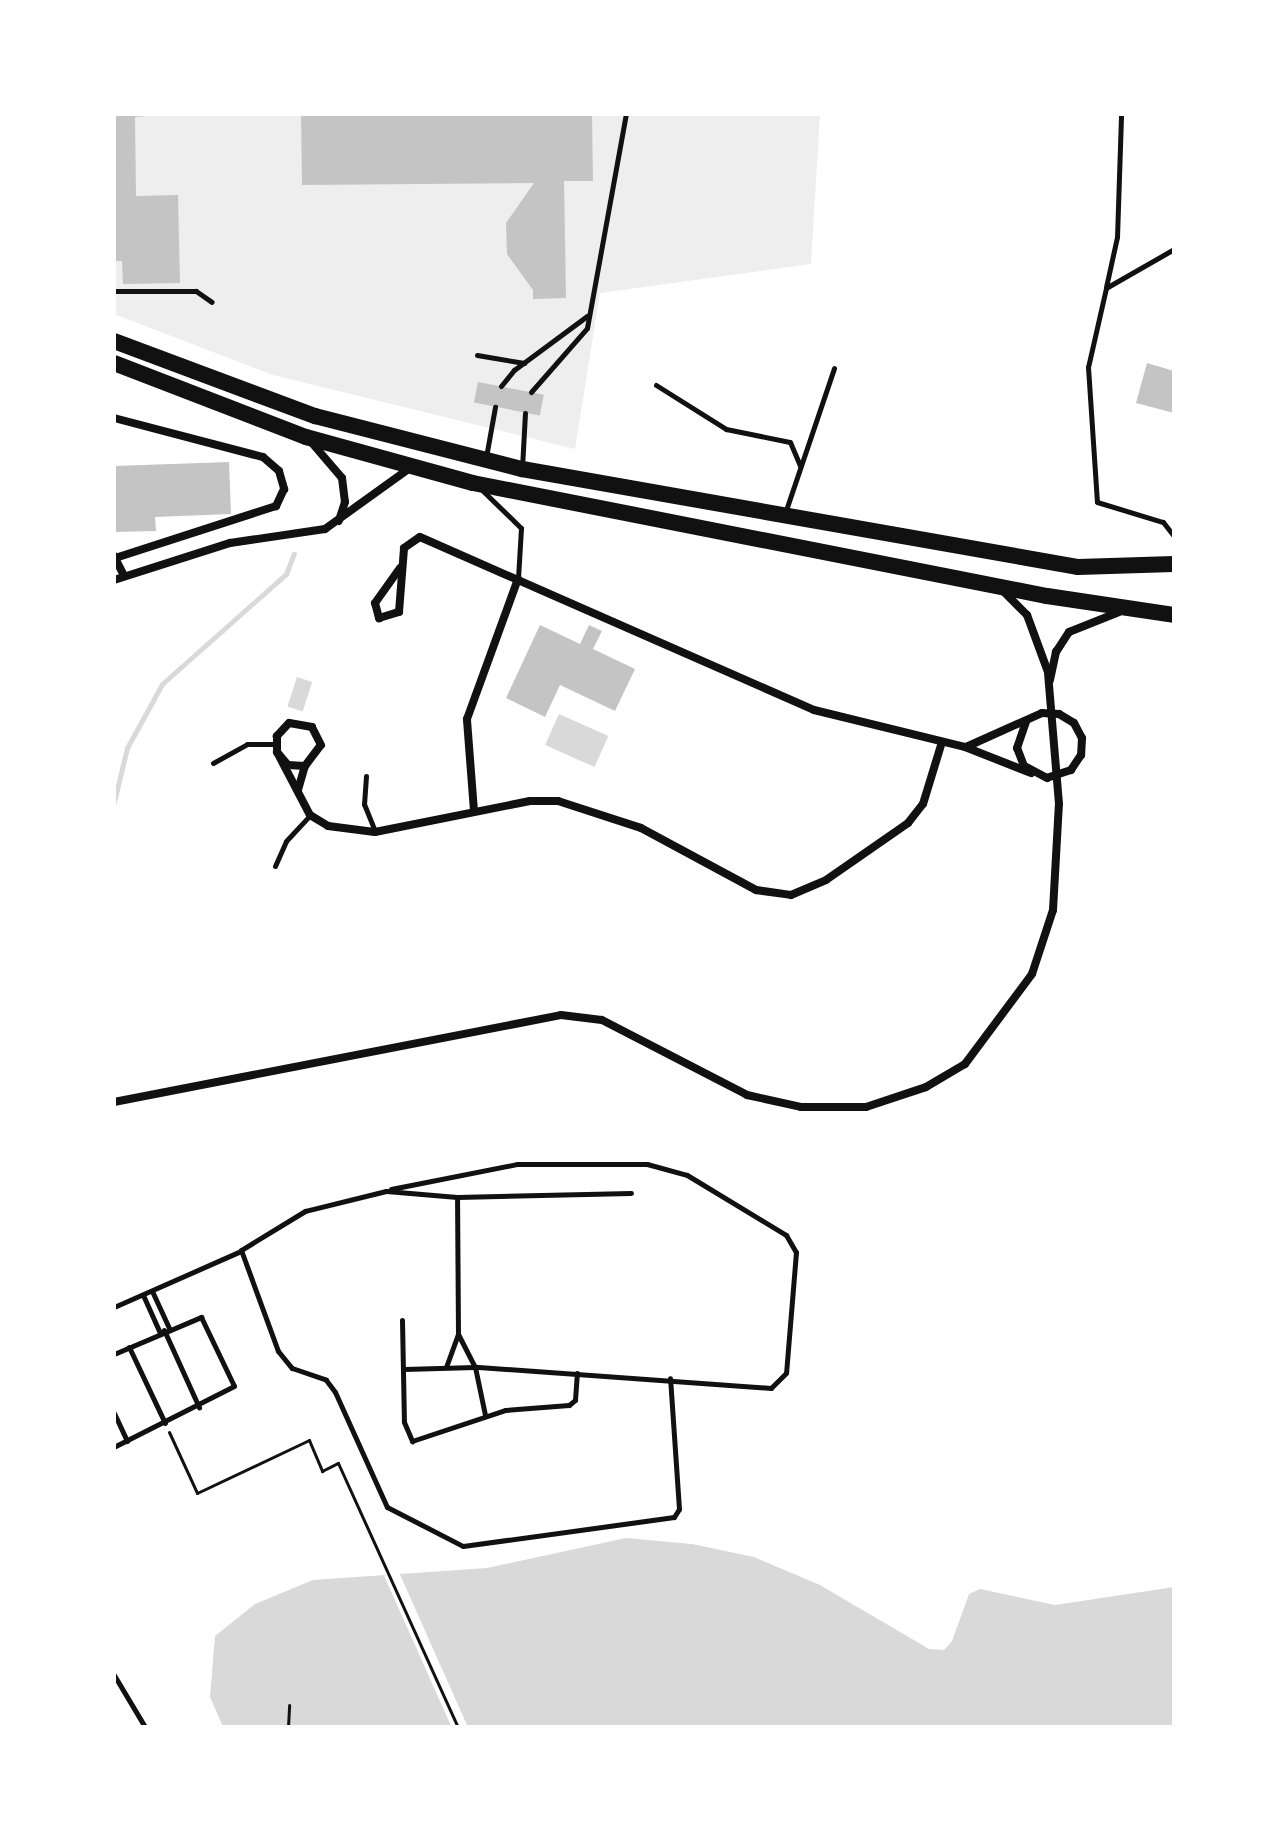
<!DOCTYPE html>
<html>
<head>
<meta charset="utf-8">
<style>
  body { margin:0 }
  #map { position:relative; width:1288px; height:1841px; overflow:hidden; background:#fff; font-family:"Open Sans",sans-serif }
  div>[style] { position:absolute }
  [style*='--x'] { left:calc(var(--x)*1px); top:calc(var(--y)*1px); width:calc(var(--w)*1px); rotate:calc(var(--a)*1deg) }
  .green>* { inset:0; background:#eee }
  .water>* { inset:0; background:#d9d9d9; transform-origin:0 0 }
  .pier>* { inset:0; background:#fff; transform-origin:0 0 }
  .stream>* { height:5px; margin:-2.5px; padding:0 2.5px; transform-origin:2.5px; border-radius:2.5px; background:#d9d9d9 }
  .building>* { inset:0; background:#c4c4c4; transform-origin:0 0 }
  .path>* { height:3px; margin:-1.5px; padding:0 1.5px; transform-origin:1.5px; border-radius:1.5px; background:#111 }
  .service>* { height:5px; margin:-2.5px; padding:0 2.5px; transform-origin:2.5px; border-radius:2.5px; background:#111 }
  .minor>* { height:8px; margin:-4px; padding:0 4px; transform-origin:4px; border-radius:4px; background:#111 }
  .primary>* { height:16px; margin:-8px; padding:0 8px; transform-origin:8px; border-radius:8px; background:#111 }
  span { translate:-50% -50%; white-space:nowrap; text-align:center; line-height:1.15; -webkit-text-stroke:7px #fff; paint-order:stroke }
  .frame { position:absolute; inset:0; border:116px solid #fff; pointer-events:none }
</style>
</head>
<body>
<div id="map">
  <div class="green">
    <div style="clip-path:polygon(114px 114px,820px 114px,811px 264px,600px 293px,575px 449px,273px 375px,114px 314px)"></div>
  </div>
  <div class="water">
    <div style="left:297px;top:677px;width:16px;height:31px;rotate:18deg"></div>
    <div style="left:559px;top:714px;width:54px;height:34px;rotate:24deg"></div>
    <div style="clip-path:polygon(626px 1538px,692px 1544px,754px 1557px,820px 1585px,929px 1649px,944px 1650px,952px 1641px,969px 1594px,980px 1589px,1055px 1605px,1174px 1587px,1174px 1727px,223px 1727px,210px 1697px,215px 1636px,255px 1604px,313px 1580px,487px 1568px)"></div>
  </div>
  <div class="pier">
    <div style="left:398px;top:1570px;width:171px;height:15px;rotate:66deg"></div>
  </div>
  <div class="stream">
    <div style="--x:114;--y:802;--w:56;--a:-76.5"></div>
    <div style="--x:127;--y:748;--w:73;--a:-61.3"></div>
    <div style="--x:162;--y:684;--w:166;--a:-41.6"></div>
    <div style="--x:286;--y:574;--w:22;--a:-69"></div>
  </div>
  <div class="building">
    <div style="clip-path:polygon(114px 114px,167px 114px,135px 117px,136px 196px,178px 195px,180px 283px,123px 284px,122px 261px,114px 261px)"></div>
    <div style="clip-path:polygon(301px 114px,592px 114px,593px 181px,564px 181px,566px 298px,533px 299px,533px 290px,507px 254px,506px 223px,534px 183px,302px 185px)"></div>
    <div style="clip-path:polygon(1147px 363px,1174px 371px,1174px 413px,1136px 403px)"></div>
    <div style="left:478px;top:382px;width:67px;height:21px;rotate:11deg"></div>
    <div style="clip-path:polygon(229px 462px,231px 514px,155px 517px,156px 531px,114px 532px,114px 466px)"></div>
    <div style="clip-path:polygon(540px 625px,580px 644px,589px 625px,602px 631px,593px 649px,635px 669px,615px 711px,560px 685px,545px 717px,506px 698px)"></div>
  </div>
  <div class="path">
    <div style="--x:169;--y:1432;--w:67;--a:65.3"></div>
    <div style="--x:197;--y:1493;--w:124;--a:-25.3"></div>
    <div style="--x:309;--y:1440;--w:34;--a:67"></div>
    <div style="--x:322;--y:1471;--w:18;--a:-27"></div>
    <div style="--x:338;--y:1463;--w:290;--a:65.6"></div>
    <div style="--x:288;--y:1727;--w:22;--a:-87"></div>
  </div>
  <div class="service">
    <div style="--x:1174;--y:249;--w:78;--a:150.2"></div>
    <div style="--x:1106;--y:288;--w:81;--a:102.8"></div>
    <div style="--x:1088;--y:367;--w:135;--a:86.2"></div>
    <div style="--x:1097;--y:502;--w:69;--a:16.9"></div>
    <div style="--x:1163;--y:522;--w:18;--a:52"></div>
    <div style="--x:1106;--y:287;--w:51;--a:-77.6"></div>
    <div style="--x:1117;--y:237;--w:123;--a:-88.1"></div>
    <div style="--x:114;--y:291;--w:82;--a:0"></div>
    <div style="--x:196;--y:291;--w:19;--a:35"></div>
    <div style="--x:477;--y:355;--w:48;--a:9.7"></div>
    <div style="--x:656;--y:385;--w:83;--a:32.2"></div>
    <div style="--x:726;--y:429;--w:65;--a:11.5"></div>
    <div style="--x:790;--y:442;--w:26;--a:67"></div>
    <div style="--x:501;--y:386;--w:21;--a:-51"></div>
    <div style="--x:514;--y:370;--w:91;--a:-36.5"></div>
    <div style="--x:531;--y:392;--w:85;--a:-48.8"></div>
    <div style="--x:587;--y:328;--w:218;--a:-79.7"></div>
    <div style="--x:486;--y:457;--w:51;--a:-79.8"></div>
    <div style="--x:522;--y:468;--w:55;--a:-86.9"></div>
    <div style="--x:483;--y:491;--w:53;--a:44.2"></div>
    <div style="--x:521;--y:528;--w:51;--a:93.4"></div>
    <div style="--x:785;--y:513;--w:153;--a:-71.3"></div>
    <div style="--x:213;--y:763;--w:39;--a:-29"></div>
    <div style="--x:247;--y:744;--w:28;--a:0"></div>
    <div style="--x:366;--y:776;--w:28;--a:94"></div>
    <div style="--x:364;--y:804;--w:29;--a:68"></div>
    <div style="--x:275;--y:866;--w:27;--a:-66"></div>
    <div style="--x:286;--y:841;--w:35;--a:-47"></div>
    <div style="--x:391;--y:1189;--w:128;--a:-11.2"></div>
    <div style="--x:517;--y:1164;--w:130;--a:0"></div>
    <div style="--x:647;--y:1164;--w:41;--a:15.4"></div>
    <div style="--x:687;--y:1175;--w:116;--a:31.2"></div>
    <div style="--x:786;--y:1235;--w:20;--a:60"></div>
    <div style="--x:796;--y:1252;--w:121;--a:94.7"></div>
    <div style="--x:786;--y:1373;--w:21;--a:135"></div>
    <div style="--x:771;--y:1388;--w:297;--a:-175.9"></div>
    <div style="--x:475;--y:1367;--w:71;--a:178.4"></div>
    <div style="--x:631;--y:1193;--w:174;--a:178.7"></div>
    <div style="--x:457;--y:1197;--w:71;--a:-175.2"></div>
    <div style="--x:386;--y:1191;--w:83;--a:166.1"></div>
    <div style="--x:305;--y:1211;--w:75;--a:148.6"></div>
    <div style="--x:241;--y:1250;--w:108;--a:69.9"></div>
    <div style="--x:278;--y:1351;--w:22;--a:51"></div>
    <div style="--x:292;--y:1368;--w:36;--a:19"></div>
    <div style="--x:326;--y:1380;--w:15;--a:53"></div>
    <div style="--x:335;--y:1392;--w:126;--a:65.7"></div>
    <div style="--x:387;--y:1507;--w:85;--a:27.2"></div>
    <div style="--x:463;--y:1546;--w:213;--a:-7.8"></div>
    <div style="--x:674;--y:1517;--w:9;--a:-58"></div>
    <div style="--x:679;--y:1509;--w:131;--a:-93.9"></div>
    <div style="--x:152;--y:1291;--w:41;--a:65.3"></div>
    <div style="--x:143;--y:1295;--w:42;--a:65.9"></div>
    <div style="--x:114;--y:1307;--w:139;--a:-23.8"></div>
    <div style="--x:402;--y:1320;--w:102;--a:88.9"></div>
    <div style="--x:404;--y:1422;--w:21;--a:67"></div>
    <div style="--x:412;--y:1441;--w:98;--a:-18.4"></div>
    <div style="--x:505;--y:1410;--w:64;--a:-4.5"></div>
    <div style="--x:569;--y:1405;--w:8;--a:-40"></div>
    <div style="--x:575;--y:1400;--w:27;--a:-86"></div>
    <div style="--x:164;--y:1330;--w:85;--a:65.6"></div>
    <div style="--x:458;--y:1334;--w:37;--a:63"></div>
    <div style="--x:475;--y:1367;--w:49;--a:78.2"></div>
    <div style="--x:129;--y:1347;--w:84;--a:64.7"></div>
    <div style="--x:114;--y:1354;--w:95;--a:-23"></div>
    <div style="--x:201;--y:1317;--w:76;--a:64.4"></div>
    <div style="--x:234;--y:1386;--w:135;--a:153.1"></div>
    <div style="--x:446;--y:1367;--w:35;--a:-70"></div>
    <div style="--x:458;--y:1334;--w:137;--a:-90.4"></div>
    <div style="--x:114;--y:1413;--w:31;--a:65"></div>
    <div style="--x:114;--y:1675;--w:61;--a:59.2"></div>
  </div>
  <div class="minor">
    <div style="--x:114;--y:418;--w:154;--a:14.7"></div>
    <div style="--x:263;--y:457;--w:21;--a:41"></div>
    <div style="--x:279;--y:471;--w:19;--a:74"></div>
    <div style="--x:284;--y:489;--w:19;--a:115"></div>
    <div style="--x:276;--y:506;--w:169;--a:162.1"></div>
    <div style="--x:312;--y:443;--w:46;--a:49.4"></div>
    <div style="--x:342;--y:478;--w:24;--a:83"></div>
    <div style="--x:345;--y:502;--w:20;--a:108"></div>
    <div style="--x:114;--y:556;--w:22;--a:63"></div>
    <div style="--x:400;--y:568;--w:43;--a:125.5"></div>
    <div style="--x:375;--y:603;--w:16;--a:75"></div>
    <div style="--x:379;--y:618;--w:21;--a:-17"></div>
    <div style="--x:399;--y:612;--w:64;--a:-85.5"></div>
    <div style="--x:404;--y:548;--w:19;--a:-35"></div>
    <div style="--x:420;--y:537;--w:430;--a:23.7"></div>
    <div style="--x:814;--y:710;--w:155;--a:13.8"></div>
    <div style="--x:965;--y:747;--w:71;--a:21.5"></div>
    <div style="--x:114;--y:580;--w:122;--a:-17.7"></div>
    <div style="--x:230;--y:543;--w:96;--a:-8.4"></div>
    <div style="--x:325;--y:529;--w:105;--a:-35.7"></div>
    <div style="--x:1050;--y:680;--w:29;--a:-78"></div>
    <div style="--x:1056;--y:652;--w:24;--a:-57"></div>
    <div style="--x:1069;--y:632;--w:54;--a:-21.8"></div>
    <div style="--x:966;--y:747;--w:83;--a:-24.1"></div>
    <div style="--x:1042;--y:713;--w:17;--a:3"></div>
    <div style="--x:1059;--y:714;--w:17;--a:31"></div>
    <div style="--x:1074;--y:723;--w:17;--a:62"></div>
    <div style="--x:1082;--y:738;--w:17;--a:93"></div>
    <div style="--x:1081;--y:755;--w:18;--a:124"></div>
    <div style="--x:1071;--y:770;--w:25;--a:162"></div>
    <div style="--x:1047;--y:778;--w:26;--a:-152"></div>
    <div style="--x:1024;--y:766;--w:19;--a:-111"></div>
    <div style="--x:1017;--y:748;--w:28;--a:-71"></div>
    <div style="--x:277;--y:752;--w:71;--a:62.4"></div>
    <div style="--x:310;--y:815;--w:21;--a:31"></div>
    <div style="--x:328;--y:826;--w:47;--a:7.3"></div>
    <div style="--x:375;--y:832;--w:158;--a:-11.3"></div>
    <div style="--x:530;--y:801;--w:28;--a:0"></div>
    <div style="--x:558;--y:801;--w:87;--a:18"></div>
    <div style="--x:641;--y:828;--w:131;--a:28.3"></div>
    <div style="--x:756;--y:890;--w:35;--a:8"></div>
    <div style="--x:791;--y:895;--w:38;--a:-23"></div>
    <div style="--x:826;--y:880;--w:100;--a:-34.8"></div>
    <div style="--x:908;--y:823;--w:24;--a:-52"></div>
    <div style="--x:923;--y:804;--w:65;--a:-73"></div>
    <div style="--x:298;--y:790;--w:25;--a:-74"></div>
    <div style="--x:305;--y:766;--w:26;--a:-53"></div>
    <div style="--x:321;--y:745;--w:20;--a:-117"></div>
    <div style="--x:312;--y:727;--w:23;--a:-170"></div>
    <div style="--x:289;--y:723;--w:18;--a:133"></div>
    <div style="--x:277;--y:736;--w:16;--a:90"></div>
    <div style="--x:277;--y:752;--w:17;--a:50"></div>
    <div style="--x:288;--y:765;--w:17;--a:3"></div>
    <div style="--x:474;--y:811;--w:92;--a:-94.4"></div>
    <div style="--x:467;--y:719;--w:149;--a:-70"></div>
    <div style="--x:114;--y:1102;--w:455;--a:-11"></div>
    <div style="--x:561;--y:1015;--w:41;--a:7"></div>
    <div style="--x:602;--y:1020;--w:163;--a:27.3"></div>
    <div style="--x:747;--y:1095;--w:55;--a:12.5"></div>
    <div style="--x:801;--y:1107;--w:65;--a:0"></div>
    <div style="--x:866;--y:1107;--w:63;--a:-18.4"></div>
    <div style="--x:926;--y:1087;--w:45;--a:-30.5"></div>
    <div style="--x:965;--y:1064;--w:112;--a:-53.3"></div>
    <div style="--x:1032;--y:974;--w:67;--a:-71.8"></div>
    <div style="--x:1053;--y:910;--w:106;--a:-86.8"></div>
    <div style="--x:1059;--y:804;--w:132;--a:-94.8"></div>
    <div style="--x:1048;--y:672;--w:61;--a:-110.2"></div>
    <div style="--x:1027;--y:615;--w:34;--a:-135"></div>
  </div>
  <div class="primary">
    <div style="--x:114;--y:341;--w:215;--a:20.5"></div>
    <div style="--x:315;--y:416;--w:214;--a:14.4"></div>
    <div style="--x:522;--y:469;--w:565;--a:10"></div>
    <div style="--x:1078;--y:567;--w:96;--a:-1.8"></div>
    <div style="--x:114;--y:363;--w:206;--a:21.1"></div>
    <div style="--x:306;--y:437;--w:173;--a:15.4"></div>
    <div style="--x:473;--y:483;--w:585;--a:11.14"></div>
    <div style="--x:1047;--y:596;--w:128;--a:8.5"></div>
  </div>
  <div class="frame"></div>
</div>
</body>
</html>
